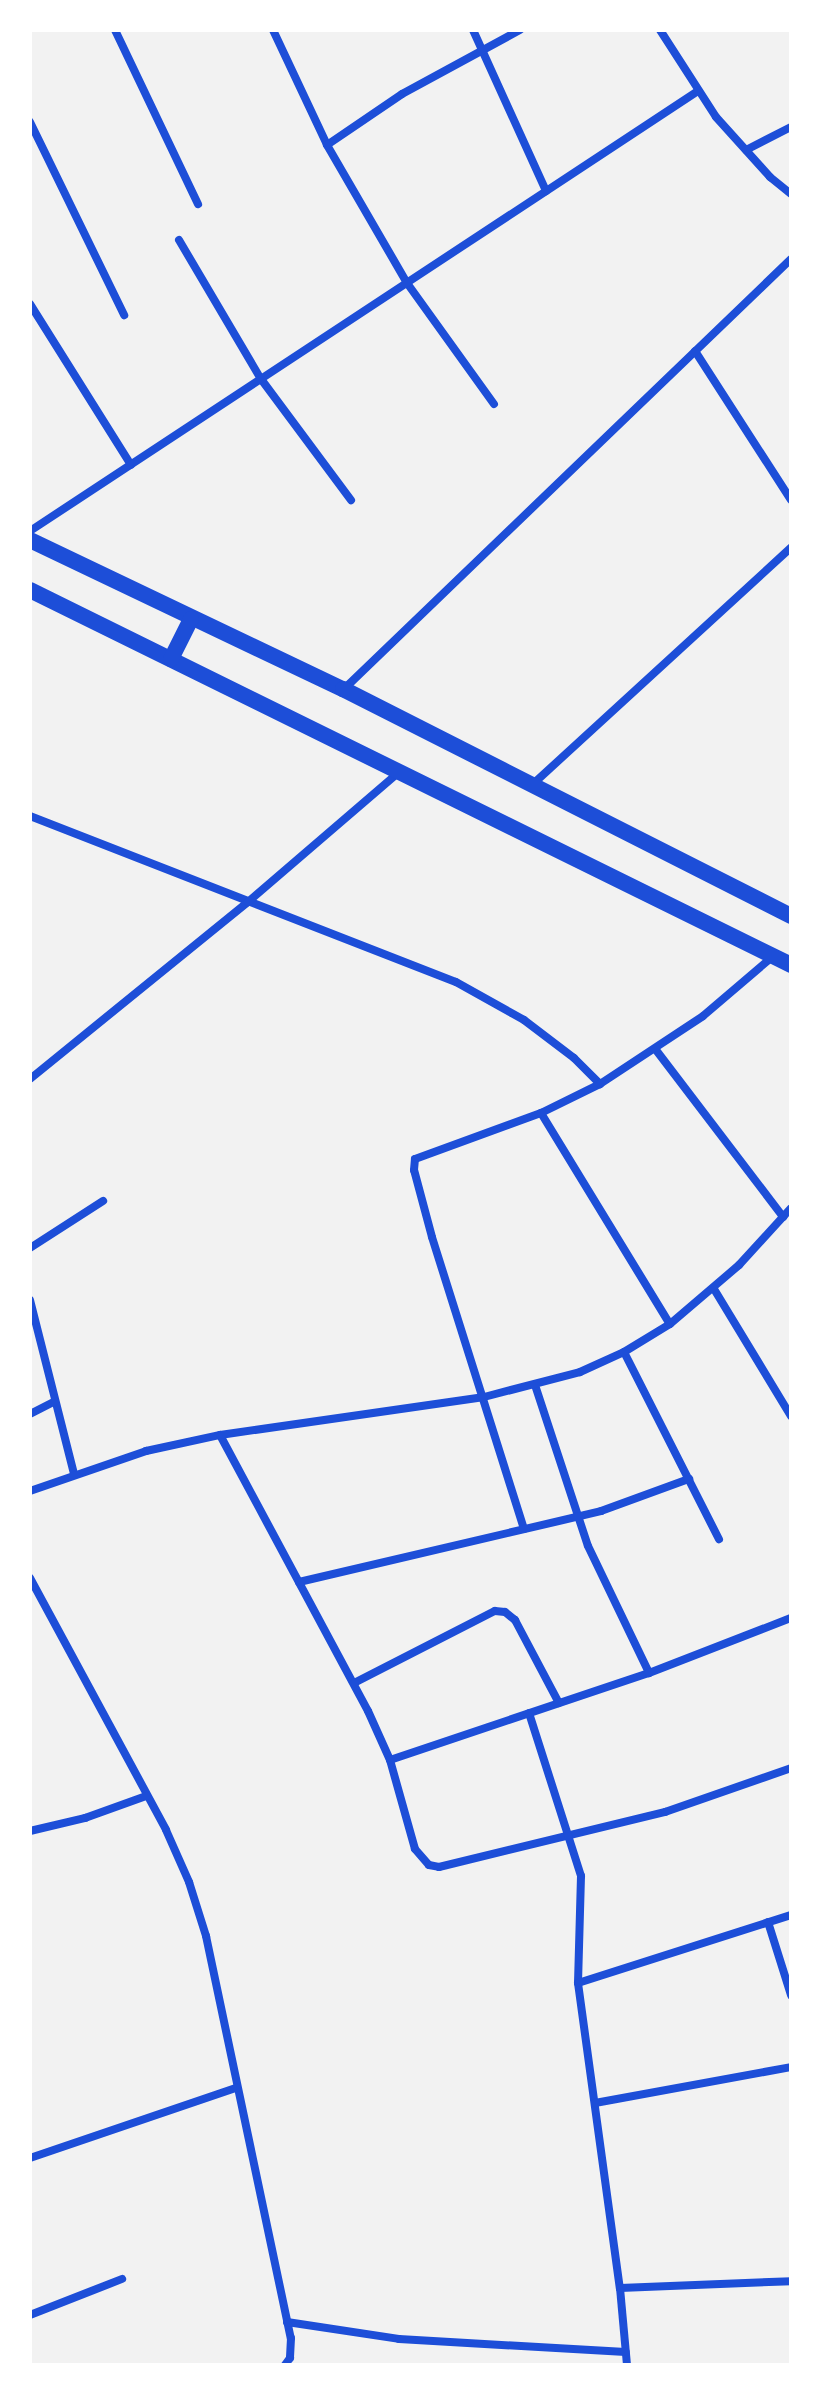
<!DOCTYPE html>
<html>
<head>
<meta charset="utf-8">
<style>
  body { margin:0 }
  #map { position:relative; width:821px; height:2395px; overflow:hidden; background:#f2f2f2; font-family:Poppins,sans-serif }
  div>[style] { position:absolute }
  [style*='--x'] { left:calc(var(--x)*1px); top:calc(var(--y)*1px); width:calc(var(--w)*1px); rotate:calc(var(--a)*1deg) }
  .minor>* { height:8px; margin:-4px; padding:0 4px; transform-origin:4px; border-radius:4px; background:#1d4ed8 }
  .secondary>* { height:16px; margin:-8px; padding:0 8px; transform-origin:8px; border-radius:8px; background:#1d4ed8 }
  span { translate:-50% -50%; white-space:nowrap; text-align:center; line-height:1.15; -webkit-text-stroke:6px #fff; paint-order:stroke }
  .frame { position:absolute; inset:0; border:32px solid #fff; pointer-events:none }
</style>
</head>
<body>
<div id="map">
  <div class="minor">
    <div style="--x:115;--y:30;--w:193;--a:64.5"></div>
    <div style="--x:273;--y:30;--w:127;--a:64.8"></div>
    <div style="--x:327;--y:145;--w:160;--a:59.9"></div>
    <div style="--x:407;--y:283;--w:149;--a:54.3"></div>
    <div style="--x:473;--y:30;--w:177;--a:65.6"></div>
    <div style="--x:660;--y:30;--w:103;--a:57.2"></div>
    <div style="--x:716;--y:117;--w:81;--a:48"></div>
    <div style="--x:770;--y:177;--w:27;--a:39"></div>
    <div style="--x:30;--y:122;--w:215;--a:64"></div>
    <div style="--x:327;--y:145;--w:91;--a:-34.2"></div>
    <div style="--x:402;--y:94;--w:134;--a:-28.5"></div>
    <div style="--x:746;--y:150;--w:51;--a:-27.1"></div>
    <div style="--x:179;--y:240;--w:161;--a:59.5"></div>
    <div style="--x:261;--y:379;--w:151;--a:53.4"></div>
    <div style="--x:30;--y:304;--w:190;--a:57.9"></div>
    <div style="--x:695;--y:351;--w:177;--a:57.2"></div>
    <div style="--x:30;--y:531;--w:800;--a:-33.37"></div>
    <div style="--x:344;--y:689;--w:620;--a:-43.89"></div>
    <div style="--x:533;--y:784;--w:350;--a:-42.5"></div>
    <div style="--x:30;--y:816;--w:457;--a:21.3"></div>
    <div style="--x:456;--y:982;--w:78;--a:29.2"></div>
    <div style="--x:524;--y:1020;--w:63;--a:37.2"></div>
    <div style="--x:574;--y:1058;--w:37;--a:45"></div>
    <div style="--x:656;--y:1050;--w:210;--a:52.7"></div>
    <div style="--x:30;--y:1079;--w:281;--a:-39.1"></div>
    <div style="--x:248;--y:902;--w:199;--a:-40.7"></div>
    <div style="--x:541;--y:1113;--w:247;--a:58.6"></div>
    <div style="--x:30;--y:1248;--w:87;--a:-32.8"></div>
    <div style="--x:714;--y:1289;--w:149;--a:58.8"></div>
    <div style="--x:30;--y:1300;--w:179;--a:75.8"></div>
    <div style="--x:624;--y:1352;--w:210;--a:63.1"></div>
    <div style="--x:535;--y:1385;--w:169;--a:71.8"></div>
    <div style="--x:588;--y:1546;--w:141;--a:64.3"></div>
    <div style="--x:30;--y:1414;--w:28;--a:-27"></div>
    <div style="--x:220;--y:1435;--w:313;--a:61.8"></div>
    <div style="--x:368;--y:1711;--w:54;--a:65.8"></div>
    <div style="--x:390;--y:1760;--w:92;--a:74.3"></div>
    <div style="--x:415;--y:1849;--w:21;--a:49"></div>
    <div style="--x:429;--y:1865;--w:10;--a:11"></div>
    <div style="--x:439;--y:1867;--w:233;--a:-13.7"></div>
    <div style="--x:665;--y:1812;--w:133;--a:-19.2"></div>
    <div style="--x:30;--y:1491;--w:123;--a:-19"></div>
    <div style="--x:146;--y:1451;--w:76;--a:-12.2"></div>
    <div style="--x:220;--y:1435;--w:267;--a:-8.2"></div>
    <div style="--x:484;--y:1397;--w:99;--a:-14.6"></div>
    <div style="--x:580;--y:1372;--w:48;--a:-24.4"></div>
    <div style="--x:624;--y:1352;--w:54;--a:-31.3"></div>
    <div style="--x:670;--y:1324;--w:91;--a:-40.5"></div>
    <div style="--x:739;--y:1265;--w:77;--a:-47.6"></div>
    <div style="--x:524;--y:1529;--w:306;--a:-107.5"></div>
    <div style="--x:432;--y:1237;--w:69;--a:-105"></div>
    <div style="--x:414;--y:1170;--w:11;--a:-85"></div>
    <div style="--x:415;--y:1159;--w:134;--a:-20.1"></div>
    <div style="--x:541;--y:1113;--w:66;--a:-26.2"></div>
    <div style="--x:600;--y:1084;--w:123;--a:-33.4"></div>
    <div style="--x:703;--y:1016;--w:91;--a:-40.5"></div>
    <div style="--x:30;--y:1578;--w:286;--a:61.6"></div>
    <div style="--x:166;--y:1830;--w:57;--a:66.1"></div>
    <div style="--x:189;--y:1882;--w:57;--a:72.5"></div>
    <div style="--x:206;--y:1936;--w:411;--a:78.1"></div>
    <div style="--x:291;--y:2338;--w:20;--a:93"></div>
    <div style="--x:290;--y:2358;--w:9;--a:126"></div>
    <div style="--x:299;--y:1582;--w:310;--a:-13.2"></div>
    <div style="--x:601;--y:1511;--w:94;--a:-20"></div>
    <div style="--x:354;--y:1683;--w:158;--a:-27.1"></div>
    <div style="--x:495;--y:1611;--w:10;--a:6"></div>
    <div style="--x:505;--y:1612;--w:13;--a:39"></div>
    <div style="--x:515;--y:1620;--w:94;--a:62.1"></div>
    <div style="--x:529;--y:1713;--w:171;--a:72.3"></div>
    <div style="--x:581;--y:1876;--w:107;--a:91.6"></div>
    <div style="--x:578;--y:1983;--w:308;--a:82.2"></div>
    <div style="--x:620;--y:2288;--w:77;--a:84.8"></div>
    <div style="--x:390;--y:1760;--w:273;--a:-18.6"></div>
    <div style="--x:649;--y:1673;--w:152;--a:-21.2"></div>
    <div style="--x:30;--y:1831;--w:57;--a:-13.3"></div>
    <div style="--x:85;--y:1818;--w:65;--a:-19.8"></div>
    <div style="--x:768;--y:1922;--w:77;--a:72.5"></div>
    <div style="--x:578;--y:1983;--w:224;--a:-17.7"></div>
    <div style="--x:595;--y:2103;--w:199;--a:-10.4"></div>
    <div style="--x:30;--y:2158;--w:218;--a:-18.8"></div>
    <div style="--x:620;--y:2288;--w:171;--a:-2.3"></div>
    <div style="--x:30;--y:2315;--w:99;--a:-21.4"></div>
    <div style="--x:287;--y:2322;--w:113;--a:8.6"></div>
    <div style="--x:399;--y:2339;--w:227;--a:3.3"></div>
  </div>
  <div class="secondary">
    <div style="--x:30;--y:540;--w:347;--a:25.5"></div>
    <div style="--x:343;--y:689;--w:502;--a:26.87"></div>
    <div style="--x:30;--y:590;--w:848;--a:26.23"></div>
    <div style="--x:171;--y:659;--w:45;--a:-63.4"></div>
  </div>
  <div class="frame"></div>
</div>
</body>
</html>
